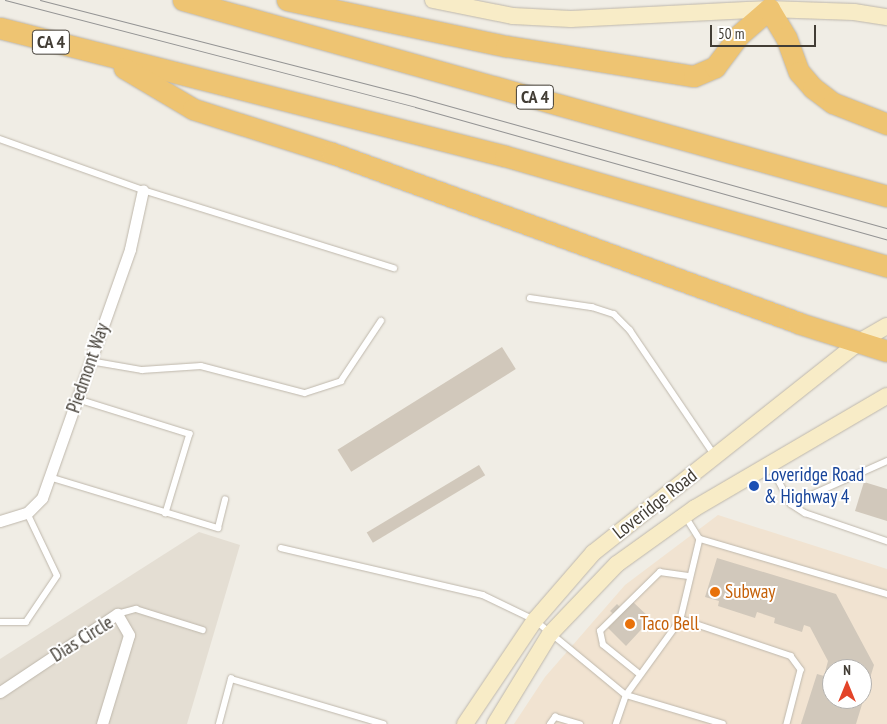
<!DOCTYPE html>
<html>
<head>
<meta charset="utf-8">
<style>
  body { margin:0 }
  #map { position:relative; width:887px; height:724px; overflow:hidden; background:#f0ede5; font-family:"PT Sans Narrow",sans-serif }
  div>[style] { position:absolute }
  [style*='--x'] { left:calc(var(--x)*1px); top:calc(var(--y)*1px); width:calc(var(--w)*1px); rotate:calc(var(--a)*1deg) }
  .residential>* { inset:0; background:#e4ded3 }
  .commercial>* { inset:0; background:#f1e3d1 }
  .building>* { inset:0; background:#d1c8bb; transform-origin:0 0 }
  .roads { filter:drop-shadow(0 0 1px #beb7ab) drop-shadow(0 0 1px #beb7ab) }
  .service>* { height:5.5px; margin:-2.75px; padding:0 2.75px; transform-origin:2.75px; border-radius:2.75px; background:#fff }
  .minor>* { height:11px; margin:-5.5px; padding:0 5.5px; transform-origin:5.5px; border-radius:5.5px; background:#fff }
  .secondary>* { height:16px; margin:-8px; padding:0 8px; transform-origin:8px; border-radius:8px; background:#f8ecc7 }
  .motorway>* { height:21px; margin:-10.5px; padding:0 10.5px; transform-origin:10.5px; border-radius:10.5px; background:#eec472 }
  .tram>* { height:1px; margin:-0.5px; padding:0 0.5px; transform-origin:0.5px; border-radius:0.5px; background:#949494 }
  .dots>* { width:14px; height:14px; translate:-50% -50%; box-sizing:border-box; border:2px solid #fff; border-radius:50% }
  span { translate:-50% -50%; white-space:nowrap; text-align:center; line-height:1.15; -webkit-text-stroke:4px #fff; paint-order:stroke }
  .shield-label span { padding:1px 4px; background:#fff; border:1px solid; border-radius:4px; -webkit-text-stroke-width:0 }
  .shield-label { font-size:18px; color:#423d35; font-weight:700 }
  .street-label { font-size:19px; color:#423d35 }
  .transit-label { font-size:19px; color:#164399 }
  .left { translate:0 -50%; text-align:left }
  .food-label { font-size:19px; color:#c56008 }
  .north { position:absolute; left:822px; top:659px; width:50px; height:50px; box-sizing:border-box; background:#fff; border:1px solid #b3b1ae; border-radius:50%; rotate:0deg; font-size:14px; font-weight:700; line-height:20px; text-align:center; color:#423d35 }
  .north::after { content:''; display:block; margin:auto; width:18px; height:22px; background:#e34429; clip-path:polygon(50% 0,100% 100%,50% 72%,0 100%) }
  .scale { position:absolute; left:710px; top:25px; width:106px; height:22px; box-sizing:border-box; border:2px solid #423d35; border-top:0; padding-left:6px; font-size:15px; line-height:18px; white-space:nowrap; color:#423d35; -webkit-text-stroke:4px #fff; paint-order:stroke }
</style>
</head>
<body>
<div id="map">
  <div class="residential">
    <div style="clip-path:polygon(199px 532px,240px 545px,187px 724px,0 724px,0 659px)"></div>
  </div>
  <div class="commercial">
    <div style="clip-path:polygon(evenodd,718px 515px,887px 569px,887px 724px,514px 724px,545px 677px,625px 585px,718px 515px,832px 669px,862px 669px,862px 699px,832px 699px,832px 669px)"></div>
  </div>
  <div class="building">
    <div style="left:502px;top:347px;width:26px;height:194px;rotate:58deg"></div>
    <div style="left:479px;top:465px;width:12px;height:131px;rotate:59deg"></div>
    <div style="clip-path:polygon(864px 482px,887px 489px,887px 521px,855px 511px)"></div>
    <div style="clip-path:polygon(evenodd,717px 558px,836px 594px,874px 665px,856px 724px,801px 724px,817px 674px,824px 676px,828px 661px,810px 627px,804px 625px,802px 632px,774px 623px,775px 618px,757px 612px,755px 618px,718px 606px,719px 601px,705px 597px,717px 558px,832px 669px,862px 669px,862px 699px,832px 699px,832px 669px)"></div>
    <div style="clip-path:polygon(633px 602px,651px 619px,626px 646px,608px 628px,618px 618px,610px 611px,617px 604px,624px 611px)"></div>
  </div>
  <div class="roads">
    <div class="service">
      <div style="--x:0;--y:139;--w:152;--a:19.6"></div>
      <div style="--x:143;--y:190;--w:263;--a:17.3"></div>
      <div style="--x:530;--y:298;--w:63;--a:8.3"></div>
      <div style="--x:592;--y:307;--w:23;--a:18"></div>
      <div style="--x:614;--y:314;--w:23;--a:45"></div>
      <div style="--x:630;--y:330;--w:150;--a:55.9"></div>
      <div style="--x:90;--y:361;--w:53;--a:9.8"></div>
      <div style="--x:142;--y:370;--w:59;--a:-3.9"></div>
      <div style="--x:201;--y:366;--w:107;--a:14.6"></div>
      <div style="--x:305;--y:393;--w:38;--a:-18"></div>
      <div style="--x:341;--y:381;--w:72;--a:-56.3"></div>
      <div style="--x:77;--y:399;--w:118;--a:17.2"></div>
      <div style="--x:190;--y:434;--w:83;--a:106.9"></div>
      <div style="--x:771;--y:466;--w:43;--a:62.2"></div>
      <div style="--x:791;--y:504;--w:17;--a:33"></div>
      <div style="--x:805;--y:513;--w:87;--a:18.9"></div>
      <div style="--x:49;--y:477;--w:177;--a:16.8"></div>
      <div style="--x:218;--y:528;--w:29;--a:-76"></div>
      <div style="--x:791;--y:504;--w:105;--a:-24.1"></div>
      <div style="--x:686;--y:517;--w:26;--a:58"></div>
      <div style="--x:700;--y:539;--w:82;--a:103.4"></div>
      <div style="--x:681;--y:619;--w:116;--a:18.6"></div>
      <div style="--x:791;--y:656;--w:17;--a:54"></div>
      <div style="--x:801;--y:670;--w:56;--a:104.5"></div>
      <div style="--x:700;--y:539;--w:195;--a:16.4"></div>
      <div style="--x:281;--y:548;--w:207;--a:13.1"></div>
      <div style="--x:483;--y:595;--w:58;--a:25.7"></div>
      <div style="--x:535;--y:620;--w:118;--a:39.5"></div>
      <div style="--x:626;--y:695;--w:101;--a:16.6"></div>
      <div style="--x:117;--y:614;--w:20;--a:-15"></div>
      <div style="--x:136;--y:609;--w:70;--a:17.4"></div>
      <div style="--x:0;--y:622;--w:26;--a:0"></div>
      <div style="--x:26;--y:622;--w:55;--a:-56"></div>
      <div style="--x:57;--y:576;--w:70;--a:-115.5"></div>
      <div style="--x:639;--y:674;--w:46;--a:-141.1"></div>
      <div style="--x:603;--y:645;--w:14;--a:-102"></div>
      <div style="--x:600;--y:631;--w:84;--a:-44.5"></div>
      <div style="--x:660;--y:572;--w:30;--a:8"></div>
      <div style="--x:219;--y:724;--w:47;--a:-75.1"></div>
      <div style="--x:231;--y:679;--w:159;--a:16.4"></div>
      <div style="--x:550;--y:724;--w:9;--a:-54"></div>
      <div style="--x:555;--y:717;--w:26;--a:16"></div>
      <div style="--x:616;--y:724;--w:31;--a:-71"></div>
      <div style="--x:626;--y:695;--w:94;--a:-54.1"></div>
    </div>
    <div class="minor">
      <div style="--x:0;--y:521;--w:28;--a:-17"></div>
      <div style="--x:27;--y:513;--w:21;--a:-45"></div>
      <div style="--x:42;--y:498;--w:264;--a:-70.5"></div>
      <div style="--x:130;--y:249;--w:60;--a:-77.6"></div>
      <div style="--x:0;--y:692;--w:141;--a:-33.7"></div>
      <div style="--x:117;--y:614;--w:24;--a:60"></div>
      <div style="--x:129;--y:635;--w:93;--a:106.9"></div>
    </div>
    <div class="secondary">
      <div style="--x:433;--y:0;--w:82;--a:11.3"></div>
      <div style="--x:513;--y:16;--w:58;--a:3"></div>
      <div style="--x:571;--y:19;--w:198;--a:-2.9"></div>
      <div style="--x:769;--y:9;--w:85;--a:2"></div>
      <div style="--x:854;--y:12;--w:33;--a:9"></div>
      <div style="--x:465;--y:724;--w:125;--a:-56.1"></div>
      <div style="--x:535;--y:620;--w:89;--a:-49.1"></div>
      <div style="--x:593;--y:553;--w:340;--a:-38.4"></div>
      <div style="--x:859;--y:342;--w:32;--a:-30"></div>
      <div style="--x:495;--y:724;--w:105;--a:-58.6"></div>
      <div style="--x:550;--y:634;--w:97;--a:-46.3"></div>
      <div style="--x:617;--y:564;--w:96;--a:-35.7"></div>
      <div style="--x:695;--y:508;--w:222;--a:-30.3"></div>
    </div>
    <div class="motorway">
      <div style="--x:183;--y:0;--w:731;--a:15.56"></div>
      <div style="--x:287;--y:0;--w:224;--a:11.9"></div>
      <div style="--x:506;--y:46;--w:190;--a:9.1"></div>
      <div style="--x:694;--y:76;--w:23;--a:-23"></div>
      <div style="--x:715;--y:67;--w:40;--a:-53"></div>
      <div style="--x:739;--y:35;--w:40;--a:-41"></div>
      <div style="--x:769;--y:9;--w:33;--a:59"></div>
      <div style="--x:786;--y:37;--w:37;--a:70"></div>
      <div style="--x:799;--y:72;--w:21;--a:49"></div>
      <div style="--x:813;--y:88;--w:25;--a:37"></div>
      <div style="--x:833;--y:103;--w:58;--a:21.3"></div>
      <div style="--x:0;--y:28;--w:521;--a:14.22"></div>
      <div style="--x:505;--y:156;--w:398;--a:16.1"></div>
      <div style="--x:124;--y:68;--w:80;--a:30.7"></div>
      <div style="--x:193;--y:109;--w:146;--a:17.6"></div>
      <div style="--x:332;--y:153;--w:496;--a:20"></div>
      <div style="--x:798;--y:323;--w:93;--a:17.5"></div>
    </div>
  </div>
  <div class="tram">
    <div style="--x:5;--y:0;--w:424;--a:14.6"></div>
    <div style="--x:415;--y:107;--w:490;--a:15.7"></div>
    <div style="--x:40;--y:0;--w:389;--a:14.4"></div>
    <div style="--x:417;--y:97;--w:488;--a:15.6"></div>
  </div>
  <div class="dots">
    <div style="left:754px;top:486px;background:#1a4fb4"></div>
    <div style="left:715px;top:592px;background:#e8710a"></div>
    <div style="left:630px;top:624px;background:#e8710a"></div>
  </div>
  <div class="shield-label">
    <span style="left:51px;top:42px">CA 4</span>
    <span style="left:535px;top:97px">CA 4</span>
  </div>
  <div class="street-label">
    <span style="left:88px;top:368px;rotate:-71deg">Piedmont Way</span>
    <span style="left:655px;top:504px;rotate:-38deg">Loveridge Road</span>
    <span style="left:82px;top:639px;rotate:-32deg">Dias Circle</span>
  </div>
  <div class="transit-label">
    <span class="left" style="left:764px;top:486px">Loveridge Road<br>&amp; Highway 4</span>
  </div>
  <div class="food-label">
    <span class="left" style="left:725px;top:592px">Subway</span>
    <span class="left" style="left:640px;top:624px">Taco Bell</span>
  </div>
  <div class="north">N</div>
  <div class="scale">50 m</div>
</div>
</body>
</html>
